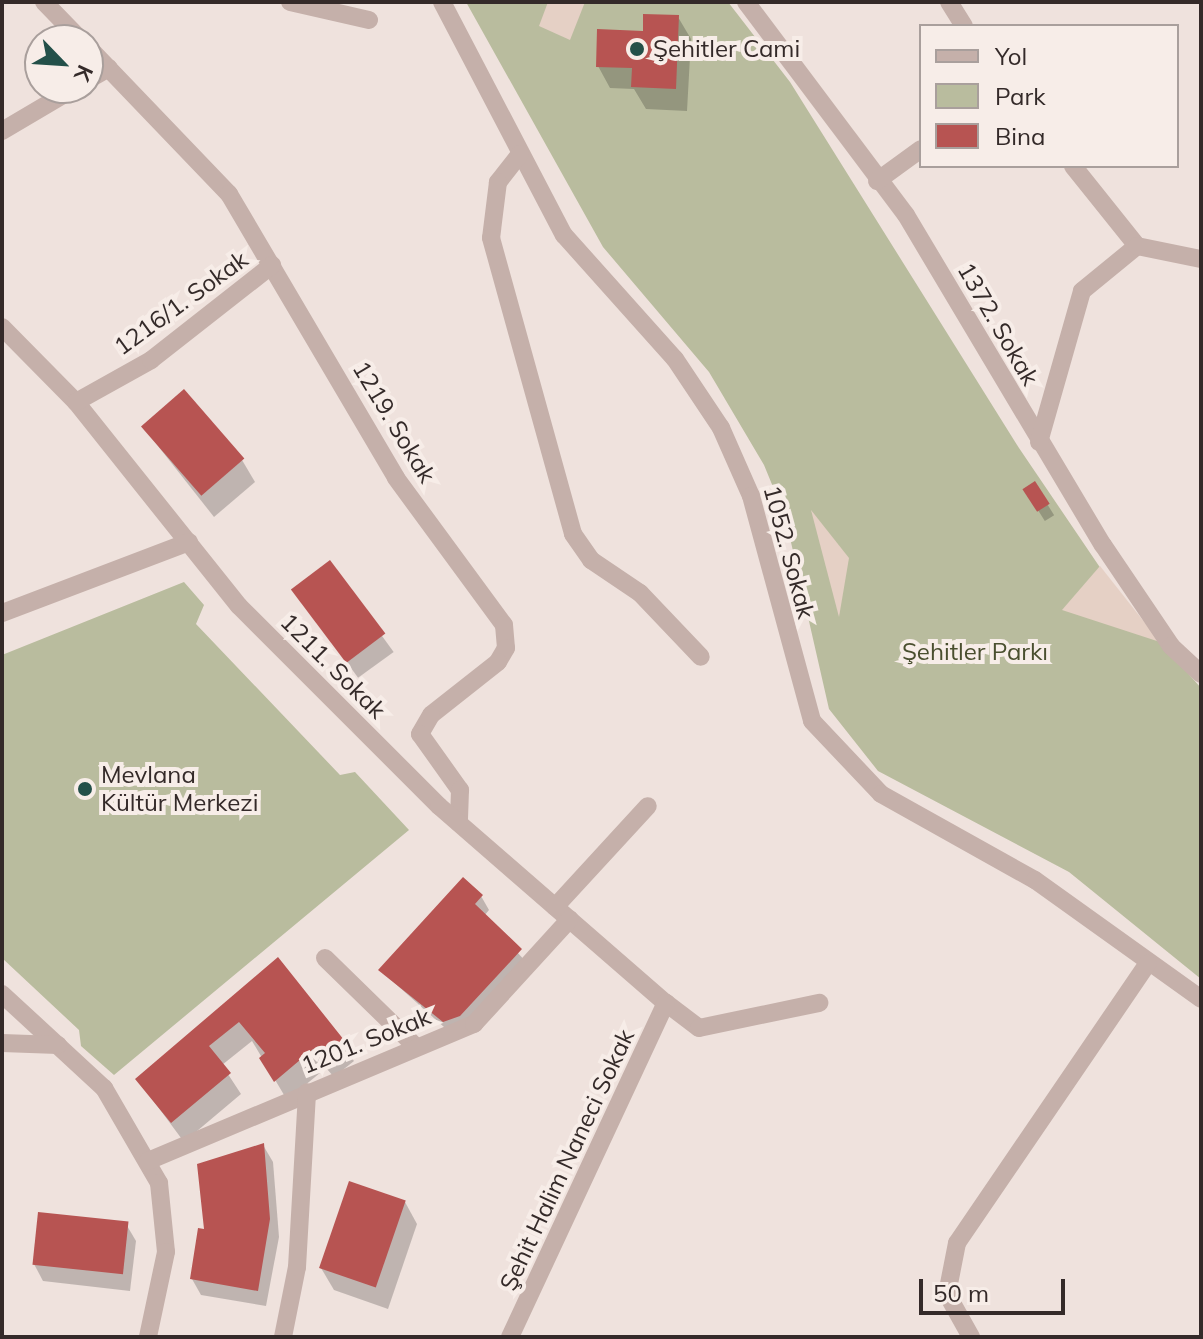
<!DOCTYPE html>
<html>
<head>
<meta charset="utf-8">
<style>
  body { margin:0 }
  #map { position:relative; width:1203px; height:1339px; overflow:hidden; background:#efe2dd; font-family:Mulish,sans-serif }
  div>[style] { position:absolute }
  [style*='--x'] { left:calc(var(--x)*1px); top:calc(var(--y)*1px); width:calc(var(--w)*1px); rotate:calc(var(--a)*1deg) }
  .green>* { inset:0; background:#b9bc9e }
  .plaza>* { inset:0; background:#e5d0c5 }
  .shadow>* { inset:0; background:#0003; transform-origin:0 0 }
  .building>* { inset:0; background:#b75452; transform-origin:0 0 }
  .minor>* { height:18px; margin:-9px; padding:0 9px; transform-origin:9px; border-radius:9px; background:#c5b0aa }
  .dots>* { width:22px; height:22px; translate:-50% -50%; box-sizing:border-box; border:4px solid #f7ede8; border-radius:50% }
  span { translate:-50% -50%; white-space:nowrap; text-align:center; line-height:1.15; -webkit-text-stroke:8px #f7ede8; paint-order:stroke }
  .poi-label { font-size:24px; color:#342a29 }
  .left { translate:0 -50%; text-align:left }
  .street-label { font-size:24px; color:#342a29 }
  .park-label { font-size:24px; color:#4a4f2f }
  .frame { position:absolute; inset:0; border:4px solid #342a29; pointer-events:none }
  .legend { position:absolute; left:919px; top:24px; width:260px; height:144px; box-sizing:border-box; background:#f7ede8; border:2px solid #a99f9c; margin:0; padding:10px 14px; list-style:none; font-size:24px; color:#342a29 }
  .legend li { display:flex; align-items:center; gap:16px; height:40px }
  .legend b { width:40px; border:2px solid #a99f9c }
  .north { position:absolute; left:24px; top:24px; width:80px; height:80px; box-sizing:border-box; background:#f7ede8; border:2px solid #a99f9c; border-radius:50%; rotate:115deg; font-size:22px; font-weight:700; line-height:32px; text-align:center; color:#342a29 }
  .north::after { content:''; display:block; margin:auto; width:28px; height:36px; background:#235049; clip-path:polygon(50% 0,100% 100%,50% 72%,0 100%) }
  .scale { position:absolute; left:919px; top:1279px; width:146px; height:36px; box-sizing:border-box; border:4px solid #342a29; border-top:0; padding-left:10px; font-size:24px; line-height:28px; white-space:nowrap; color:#342a29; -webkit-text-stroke:6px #f7ede8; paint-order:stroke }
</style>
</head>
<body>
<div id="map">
  <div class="green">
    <div style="clip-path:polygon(466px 2px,728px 2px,790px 82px,1019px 448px,1118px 594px,1201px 688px,1201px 979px,1069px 872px,878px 771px,829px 709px,785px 516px,764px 465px,709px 372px,603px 247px)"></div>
    <div style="clip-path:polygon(184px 582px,204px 605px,196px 624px,340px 775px,355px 772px,409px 830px,114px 1075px,81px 1046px,79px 1030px,2px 958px,2px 655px)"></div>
  </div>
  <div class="plaza">
    <div style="clip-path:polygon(548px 2px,585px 2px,570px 40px,539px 26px)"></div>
    <div style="clip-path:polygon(811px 510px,849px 558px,839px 617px)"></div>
    <div style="clip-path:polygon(1100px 566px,1160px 642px,1062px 610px)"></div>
  </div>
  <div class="shadow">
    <div style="clip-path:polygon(678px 17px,691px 39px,687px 111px,646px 109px,634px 89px,610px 88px,598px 66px)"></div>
    <div style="clip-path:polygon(143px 427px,242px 460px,255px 482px,214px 517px)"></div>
    <div style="left:1034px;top:483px;width:38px;height:11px;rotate:58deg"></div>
    <div style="left:329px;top:563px;width:110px;height:44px;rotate:54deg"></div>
    <div style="clip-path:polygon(481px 896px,489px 910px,484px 916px,528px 964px,453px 1035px,380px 970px)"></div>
    <div style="clip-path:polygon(278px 959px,354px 1061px,334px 1077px,326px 1068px,287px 1100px,252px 1041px,222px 1065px,241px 1094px,184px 1142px,138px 1080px)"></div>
    <div style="clip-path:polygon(263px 1145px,273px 1162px,279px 1237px,266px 1306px,201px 1295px,192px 1279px,206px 1232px)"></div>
    <div style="clip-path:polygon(405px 1202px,417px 1224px,388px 1309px,334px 1290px,321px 1268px)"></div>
    <div style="clip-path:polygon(126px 1224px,136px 1241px,130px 1291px,43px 1281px,34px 1264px)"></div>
  </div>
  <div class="building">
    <div style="clip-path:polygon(643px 14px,679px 15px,676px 89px,631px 87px,632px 68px,596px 67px,597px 29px,643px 31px)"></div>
    <div style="left:184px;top:389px;width:92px;height:57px;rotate:49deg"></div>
    <div style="left:1035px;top:481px;width:27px;height:15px;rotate:57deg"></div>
    <div style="left:330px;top:560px;width:92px;height:49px;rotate:53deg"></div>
    <div style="clip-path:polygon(463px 877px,483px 895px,475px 904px,522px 949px,460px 1016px,443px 1022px,378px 970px)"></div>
    <div style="clip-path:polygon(278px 957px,344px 1040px,321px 1059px,313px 1049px,274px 1082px,259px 1058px,265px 1053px,239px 1022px,209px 1046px,231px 1073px,171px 1123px,135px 1079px)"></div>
    <div style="clip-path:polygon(264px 1143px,270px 1219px,258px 1291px,190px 1279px,198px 1228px,204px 1229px,197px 1164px)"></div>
    <div style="left:349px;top:1181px;width:60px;height:92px;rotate:19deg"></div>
    <div style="left:38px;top:1212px;width:91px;height:53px;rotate:6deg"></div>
  </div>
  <div class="minor">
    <div style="--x:44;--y:2;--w:53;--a:45.8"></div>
    <div style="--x:290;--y:2;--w:81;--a:12.8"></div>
    <div style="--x:442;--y:2;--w:263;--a:62.4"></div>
    <div style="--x:564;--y:235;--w:166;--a:48.2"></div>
    <div style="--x:675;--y:359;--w:83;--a:56.3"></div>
    <div style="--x:721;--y:428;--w:74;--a:66.2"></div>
    <div style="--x:751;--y:496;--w:233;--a:74.8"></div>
    <div style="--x:812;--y:721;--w:100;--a:46.6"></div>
    <div style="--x:881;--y:794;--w:176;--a:29.2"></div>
    <div style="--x:1035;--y:880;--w:204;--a:35.6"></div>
    <div style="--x:746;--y:2;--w:266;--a:53.1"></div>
    <div style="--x:906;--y:215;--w:384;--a:59.2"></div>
    <div style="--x:1103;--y:545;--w:122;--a:56"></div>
    <div style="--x:1171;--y:646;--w:41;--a:43"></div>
    <div style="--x:949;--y:2;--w:28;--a:58"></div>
    <div style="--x:88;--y:47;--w:204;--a:46.2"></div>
    <div style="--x:229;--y:194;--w:329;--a:59.5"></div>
    <div style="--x:396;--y:478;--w:182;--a:53.7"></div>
    <div style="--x:504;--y:625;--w:23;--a:85"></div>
    <div style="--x:506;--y:648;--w:16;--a:120"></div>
    <div style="--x:498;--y:662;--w:85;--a:141.7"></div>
    <div style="--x:431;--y:715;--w:22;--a:120"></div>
    <div style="--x:420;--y:734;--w:69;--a:54.5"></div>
    <div style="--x:460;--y:790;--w:33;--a:92"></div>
    <div style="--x:88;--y:80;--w:24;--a:-30"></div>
    <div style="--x:2;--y:131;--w:85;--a:-30.5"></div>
    <div style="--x:520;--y:154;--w:36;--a:128"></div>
    <div style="--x:498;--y:182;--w:56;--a:97.1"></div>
    <div style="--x:491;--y:238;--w:307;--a:74.5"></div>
    <div style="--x:573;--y:534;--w:32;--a:55"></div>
    <div style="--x:591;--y:560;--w:59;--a:34"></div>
    <div style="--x:640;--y:593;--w:88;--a:46.4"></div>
    <div style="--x:1073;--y:166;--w:102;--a:51.3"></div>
    <div style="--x:877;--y:181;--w:54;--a:-36"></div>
    <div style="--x:2;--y:327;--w:105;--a:45.4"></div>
    <div style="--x:76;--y:402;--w:261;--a:51.4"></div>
    <div style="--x:239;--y:606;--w:283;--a:45"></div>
    <div style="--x:439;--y:806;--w:301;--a:41"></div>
    <div style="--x:666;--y:1003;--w:41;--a:37.1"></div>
    <div style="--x:699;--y:1028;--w:123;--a:-11.8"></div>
    <div style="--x:76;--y:402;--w:86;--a:-29.2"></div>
    <div style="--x:151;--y:360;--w:154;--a:-38.1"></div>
    <div style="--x:1039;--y:442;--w:157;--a:-74.1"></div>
    <div style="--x:1082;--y:291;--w:71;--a:-39.3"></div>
    <div style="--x:1137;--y:246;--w:65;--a:11.5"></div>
    <div style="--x:2;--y:613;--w:200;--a:-20.8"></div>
    <div style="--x:555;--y:907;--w:137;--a:-47.4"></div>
    <div style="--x:325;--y:958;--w:124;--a:44.3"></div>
    <div style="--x:2;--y:994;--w:139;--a:42.7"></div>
    <div style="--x:104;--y:1088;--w:110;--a:59.9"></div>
    <div style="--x:159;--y:1183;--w:69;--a:84.2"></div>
    <div style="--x:166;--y:1252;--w:87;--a:102"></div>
    <div style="--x:2;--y:1043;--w:56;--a:2"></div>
    <div style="--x:148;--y:1161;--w:354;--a:-22.8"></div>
    <div style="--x:474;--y:1024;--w:142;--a:-47.6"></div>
    <div style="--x:283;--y:1337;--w:71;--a:-78.7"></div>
    <div style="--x:297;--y:1267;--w:175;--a:-86.7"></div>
    <div style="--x:510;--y:1337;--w:369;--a:-65"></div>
    <div style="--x:971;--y:1337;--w:49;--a:-119.2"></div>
    <div style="--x:947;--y:1294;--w:52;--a:-78.9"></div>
    <div style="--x:957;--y:1243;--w:338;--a:-55.7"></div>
  </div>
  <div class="dots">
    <div style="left:637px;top:49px;background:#235049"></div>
    <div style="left:85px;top:789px;background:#235049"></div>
  </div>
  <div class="poi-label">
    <span class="left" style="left:653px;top:49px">Şehitler Cami</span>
    <span class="left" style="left:101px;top:789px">Mevlana<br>Kültür Merkezi</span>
  </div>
  <div class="street-label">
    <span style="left:181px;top:303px;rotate:-36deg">1216/1. Sokak</span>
    <span style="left:998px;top:324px;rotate:60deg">1372. Sokak</span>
    <span style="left:394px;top:422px;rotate:59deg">1219. Sokak</span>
    <span style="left:789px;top:552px;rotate:75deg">1052. Sokak</span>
    <span style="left:333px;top:666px;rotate:45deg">1211. Sokak</span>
    <span style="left:366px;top:1041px;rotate:-22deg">1201. Sokak</span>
    <span style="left:567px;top:1160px;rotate:-65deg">Şehit Halim Naneci Sokak</span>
  </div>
  <div class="park-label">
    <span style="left:975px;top:652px">Şehitler Parkı</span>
  </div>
  <div class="frame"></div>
  <ul class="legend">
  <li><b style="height:10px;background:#c5b0aa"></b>Yol</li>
  <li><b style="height:22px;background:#b9bc9e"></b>Park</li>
  <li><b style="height:22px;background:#b75452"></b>Bina</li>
  </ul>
  <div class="north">K</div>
  <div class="scale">50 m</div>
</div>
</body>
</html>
